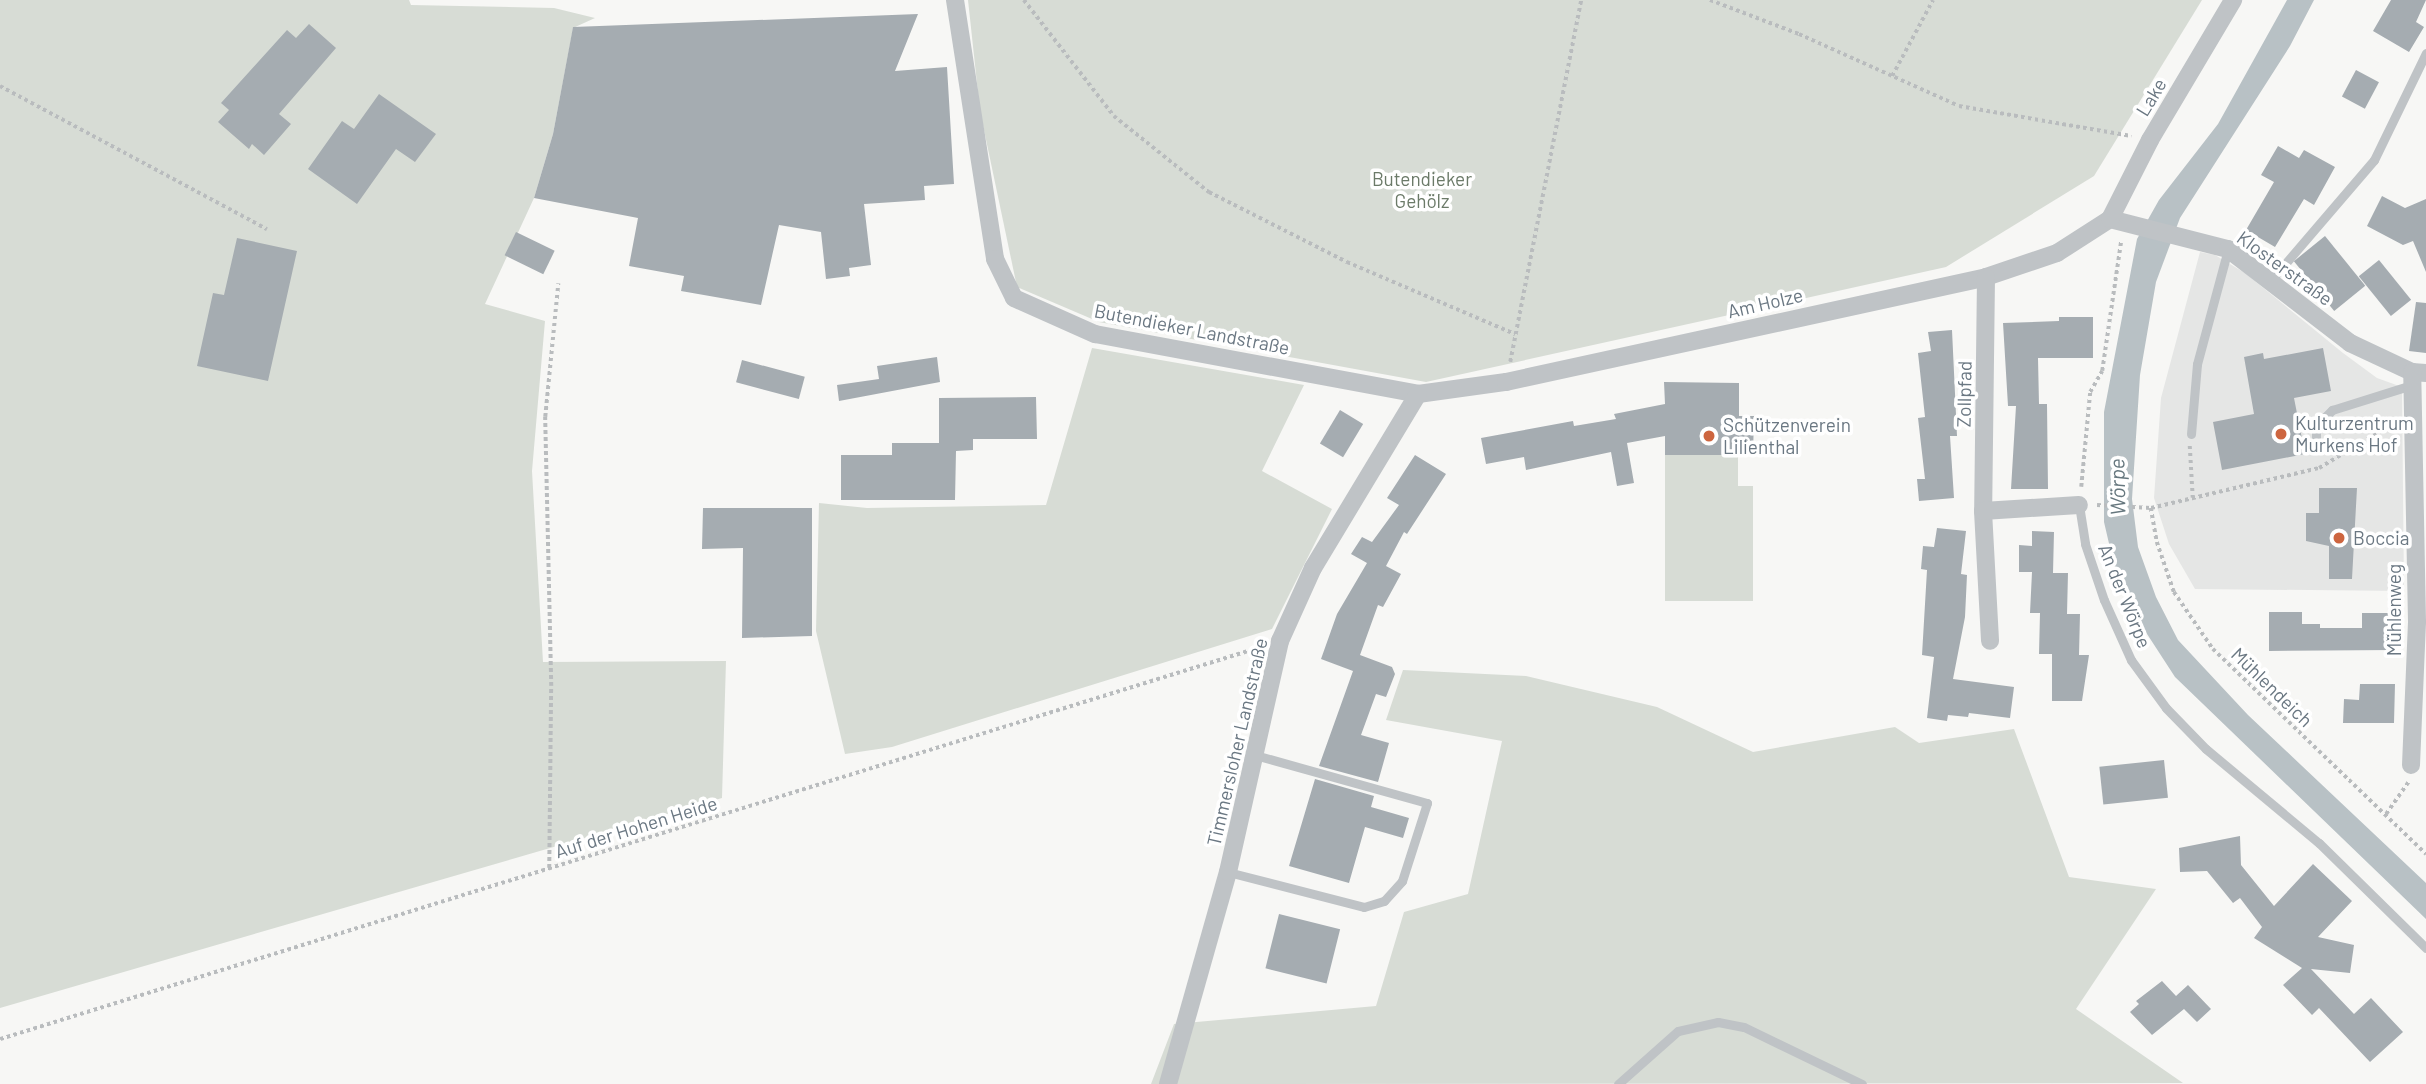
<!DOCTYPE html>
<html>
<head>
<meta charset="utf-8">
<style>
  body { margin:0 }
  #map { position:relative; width:2426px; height:1084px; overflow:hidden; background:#f7f7f5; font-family:Barlow,sans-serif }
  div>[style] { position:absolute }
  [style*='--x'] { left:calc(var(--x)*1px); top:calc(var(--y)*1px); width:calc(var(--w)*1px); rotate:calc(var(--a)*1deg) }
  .built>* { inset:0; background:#e5e6e5 }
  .green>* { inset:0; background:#d7dcd5 }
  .water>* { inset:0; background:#b8c1c5 }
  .building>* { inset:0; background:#a5acb1; transform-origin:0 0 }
  .path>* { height:3.5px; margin-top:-1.75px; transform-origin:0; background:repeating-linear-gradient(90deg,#b9bcbe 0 3.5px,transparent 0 7px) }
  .service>* { height:9px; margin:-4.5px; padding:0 4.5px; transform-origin:4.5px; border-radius:4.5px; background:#bfc3c6 }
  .minor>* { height:18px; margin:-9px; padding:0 9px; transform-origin:9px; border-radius:9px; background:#bfc3c6 }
  .dots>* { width:19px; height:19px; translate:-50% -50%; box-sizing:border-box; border:4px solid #fff; border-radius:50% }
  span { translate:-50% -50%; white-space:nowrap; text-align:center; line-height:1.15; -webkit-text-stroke:7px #fff; paint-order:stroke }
  .street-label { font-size:19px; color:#6a7782 }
  .park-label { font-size:19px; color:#6b7a68 }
  .poi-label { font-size:19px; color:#6a7782 }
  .left { translate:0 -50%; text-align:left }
  .water-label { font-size:21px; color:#66777e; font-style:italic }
</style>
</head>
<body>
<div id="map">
  <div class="built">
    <div style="clip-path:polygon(2200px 252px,2215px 255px,2245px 273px,2343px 353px,2377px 378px,2402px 387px,2404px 591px,2195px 589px,2169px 544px,2154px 498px,2161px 398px)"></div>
  </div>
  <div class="green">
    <div style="clip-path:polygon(0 0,409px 0,411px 5px,554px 8px,595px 18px,573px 28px,553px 134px,534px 198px,485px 304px,545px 321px,532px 471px,543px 662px,726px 661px,722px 798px,0 1008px)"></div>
    <div style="clip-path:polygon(968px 0,2202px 0,2094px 176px,1946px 267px,1426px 382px,1099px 322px,1017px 287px,980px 111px)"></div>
    <div style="clip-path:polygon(1092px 348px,1304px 385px,1262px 471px,1332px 509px,1272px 629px,892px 747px,845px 754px,816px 631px,819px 503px,867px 508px,1046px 505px)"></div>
    <div style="clip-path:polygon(1665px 455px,1738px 455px,1738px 486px,1753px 486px,1753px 601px,1665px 601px)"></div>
    <div style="clip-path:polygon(1403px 670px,1526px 676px,1657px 707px,1753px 752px,1895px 727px,1919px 743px,2014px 729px,2069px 877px,2156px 889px,2076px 1009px,2183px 1083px,1151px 1084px,1174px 1024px,1376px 1006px,1404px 912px,1468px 894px,1502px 741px,1386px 720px)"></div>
  </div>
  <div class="water">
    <div style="clip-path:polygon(2287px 0,2314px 0,2290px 46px,2180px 218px,2156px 282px,2140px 375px,2132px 499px,2138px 547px,2156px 597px,2178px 640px,2248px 715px,2426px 883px,2426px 919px,2175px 677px,2136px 617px,2114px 565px,2104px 522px,2104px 412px,2137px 239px,2159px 200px,2218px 124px)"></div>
  </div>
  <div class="building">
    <div style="clip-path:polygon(2391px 0,2426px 0,2416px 22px,2424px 27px,2409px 52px,2373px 31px)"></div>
    <div style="clip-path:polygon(918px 14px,895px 71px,947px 67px,954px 184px,924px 186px,925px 200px,864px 204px,871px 265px,849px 268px,850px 276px,826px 279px,821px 232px,779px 225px,761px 305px,681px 291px,684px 276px,629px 266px,638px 218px,534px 198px,553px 134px,573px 27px)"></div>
    <div style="clip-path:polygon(309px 24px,336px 48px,279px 114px,291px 124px,264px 155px,252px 144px,249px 149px,218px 122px,229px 110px,221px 103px,287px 30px,296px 38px)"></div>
    <div style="left:2356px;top:70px;width:26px;height:30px;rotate:28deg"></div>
    <div style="clip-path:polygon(379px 94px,436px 134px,415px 162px,396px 149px,357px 204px,308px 169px,342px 121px,354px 129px)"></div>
    <div style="clip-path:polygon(2278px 146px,2299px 158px,2304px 150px,2335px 167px,2314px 205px,2304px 199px,2275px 247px,2246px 230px,2274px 182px,2261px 175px)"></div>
    <div style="clip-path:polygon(2382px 196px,2405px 208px,2426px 199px,2426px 272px,2413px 241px,2403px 245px,2367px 226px)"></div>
    <div style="left:516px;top:232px;width:43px;height:26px;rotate:26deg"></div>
    <div style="left:2325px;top:236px;width:64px;height:40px;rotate:51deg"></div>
    <div style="clip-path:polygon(237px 238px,297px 251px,268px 381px,197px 366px,213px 293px,224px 295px)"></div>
    <div style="left:2379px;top:260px;width:51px;height:26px;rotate:51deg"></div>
    <div style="clip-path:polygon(2416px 302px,2426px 303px,2426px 353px,2409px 351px)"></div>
    <div style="clip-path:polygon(2059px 317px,2093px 317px,2093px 358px,2038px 358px,2039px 404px,2047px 404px,2048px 489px,2011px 489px,2016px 406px,2008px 406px,2003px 323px,2059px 321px)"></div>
    <div style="clip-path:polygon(1952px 330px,1957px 436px,1950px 436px,1954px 498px,1919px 501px,1917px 479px,1925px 479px,1918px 418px,1925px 417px,1918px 353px,1931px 351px,1928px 332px)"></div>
    <div style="clip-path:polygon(2323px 348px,2331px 391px,2294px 398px,2305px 454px,2222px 470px,2213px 422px,2254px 414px,2244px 357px,2263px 353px,2264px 359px)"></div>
    <div style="clip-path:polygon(937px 357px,940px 382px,839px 401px,837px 385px,879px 379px,877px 366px)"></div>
    <div style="left:742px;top:360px;width:65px;height:23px;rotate:15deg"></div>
    <div style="clip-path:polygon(1664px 382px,1739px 383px,1739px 416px,1754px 416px,1753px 455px,1665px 455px,1665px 436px,1627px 443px,1634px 483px,1617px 486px,1611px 452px,1526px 470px,1524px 457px,1486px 464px,1481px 438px,1573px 421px,1574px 426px,1616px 419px,1614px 414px,1665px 404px)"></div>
    <div style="clip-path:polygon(1036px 397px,1037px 439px,973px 439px,973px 450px,956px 451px,955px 500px,841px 500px,841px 455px,892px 455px,892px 443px,939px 443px,939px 398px)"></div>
    <div style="left:1340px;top:410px;width:27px;height:39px;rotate:31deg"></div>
    <div style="clip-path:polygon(1415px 455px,1446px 474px,1407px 534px,1404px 532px,1386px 566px,1401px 574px,1383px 607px,1378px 605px,1360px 655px,1392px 667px,1395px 674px,1386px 697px,1376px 694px,1361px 735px,1389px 743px,1378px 782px,1319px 766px,1353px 671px,1321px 659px,1337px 614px,1367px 563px,1351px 554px,1362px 537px,1372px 542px,1399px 505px,1387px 498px)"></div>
    <div style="clip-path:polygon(2319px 488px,2357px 488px,2352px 579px,2329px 579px,2329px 546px,2306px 541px,2306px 513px,2319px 513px)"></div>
    <div style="clip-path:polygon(703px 508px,812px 508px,812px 636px,742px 638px,743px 548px,702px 549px)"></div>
    <div style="clip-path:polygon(1937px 528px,1966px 531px,1961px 574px,1967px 575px,1965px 617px,1953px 679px,2014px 687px,2010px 718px,1969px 713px,1968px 717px,1948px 715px,1947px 721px,1927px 718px,1934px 657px,1922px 655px,1927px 570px,1921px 569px,1923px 546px,1934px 547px)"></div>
    <div style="clip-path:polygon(2032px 531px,2054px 532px,2053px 573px,2068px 573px,2067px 614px,2080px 614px,2079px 655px,2089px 655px,2082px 701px,2052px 701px,2052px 654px,2039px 654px,2040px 613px,2030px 613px,2032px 572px,2019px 572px,2019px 545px,2032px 546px)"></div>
    <div style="clip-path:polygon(2269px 612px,2302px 612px,2302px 624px,2320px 624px,2320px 628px,2362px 628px,2362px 613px,2394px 613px,2394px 650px,2269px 651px)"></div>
    <div style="clip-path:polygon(2360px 684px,2395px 684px,2394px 723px,2343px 723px,2344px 699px,2359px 700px)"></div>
    <div style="left:2164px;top:760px;width:38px;height:65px;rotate:84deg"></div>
    <div style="clip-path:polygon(1315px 779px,1374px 796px,1371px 807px,1409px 818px,1403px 838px,1365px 827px,1349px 883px,1289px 866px)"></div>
    <div style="clip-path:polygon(2240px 836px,2241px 865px,2274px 906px,2313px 864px,2352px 901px,2318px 937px,2354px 945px,2350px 973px,2311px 969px,2354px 1014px,2371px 998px,2403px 1032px,2370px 1062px,2319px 1008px,2312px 1015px,2283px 985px,2302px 968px,2254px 938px,2262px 927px,2240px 898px,2233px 903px,2207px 871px,2180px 872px,2179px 848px)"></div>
    <div style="left:1279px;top:914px;width:63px;height:56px;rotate:14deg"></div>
    <div style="clip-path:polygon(2162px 981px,2176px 996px,2188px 985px,2211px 1009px,2197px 1022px,2184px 1009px,2152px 1035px,2130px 1012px,2139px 1004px,2136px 1001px)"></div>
  </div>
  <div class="path">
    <div style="--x:1024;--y:0;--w:147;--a:52.2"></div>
    <div style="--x:1114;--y:116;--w:122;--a:38.7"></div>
    <div style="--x:1209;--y:192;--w:155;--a:26.9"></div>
    <div style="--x:1347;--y:262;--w:183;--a:23.2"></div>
    <div style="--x:1710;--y:0;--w:95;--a:20.9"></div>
    <div style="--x:1799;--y:34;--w:175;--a:24.2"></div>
    <div style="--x:1959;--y:106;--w:175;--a:9.9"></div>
    <div style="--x:1892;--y:76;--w:86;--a:-61.7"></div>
    <div style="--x:0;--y:86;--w:303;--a:28.2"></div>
    <div style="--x:1510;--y:362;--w:369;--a:-78.9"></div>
    <div style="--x:2190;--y:446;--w:52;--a:86.7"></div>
    <div style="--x:2081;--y:487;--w:95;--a:-84.6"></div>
    <div style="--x:2090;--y:392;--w:24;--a:-60"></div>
    <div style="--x:2102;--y:371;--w:131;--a:-81.7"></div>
    <div style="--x:2097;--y:505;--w:54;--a:3.2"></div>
    <div style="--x:2151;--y:508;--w:173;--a:-13.4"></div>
    <div style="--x:2319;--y:468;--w:87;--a:-31"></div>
    <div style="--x:2151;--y:508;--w:35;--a:80"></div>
    <div style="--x:2157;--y:542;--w:53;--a:71.2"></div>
    <div style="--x:2174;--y:592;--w:69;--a:55.6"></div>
    <div style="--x:2213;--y:649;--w:296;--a:43.9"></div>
    <div style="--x:2386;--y:814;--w:39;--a:-55"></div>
    <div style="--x:549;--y:868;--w:182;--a:-89.4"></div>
    <div style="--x:551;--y:686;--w:269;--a:-91.3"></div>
    <div style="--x:545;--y:417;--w:134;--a:-84.4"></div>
    <div style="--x:0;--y:1039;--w:1317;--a:-17.27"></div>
  </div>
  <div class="service">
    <div style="--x:2272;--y:279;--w:157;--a:-49.4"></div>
    <div style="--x:2374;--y:160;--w:119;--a:-64.1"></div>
    <div style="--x:2191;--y:434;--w:70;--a:-85.1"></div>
    <div style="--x:2197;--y:364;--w:119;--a:-74.9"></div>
    <div style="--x:2316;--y:442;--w:16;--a:-90"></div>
    <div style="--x:2316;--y:426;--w:23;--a:-45"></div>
    <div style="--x:2332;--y:410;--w:84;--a:-17.4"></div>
    <div style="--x:2079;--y:505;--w:39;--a:81"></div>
    <div style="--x:2085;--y:544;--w:59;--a:71.3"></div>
    <div style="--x:2104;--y:600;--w:66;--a:65.8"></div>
    <div style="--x:2131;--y:660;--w:59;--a:53.9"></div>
    <div style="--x:2166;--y:708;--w:57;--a:45.7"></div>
    <div style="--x:2206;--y:749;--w:147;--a:39.8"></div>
    <div style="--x:2319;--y:843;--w:150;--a:44.5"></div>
    <div style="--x:1228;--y:872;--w:140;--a:14.4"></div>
    <div style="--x:1364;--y:907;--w:21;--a:-17"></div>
    <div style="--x:1384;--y:901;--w:27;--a:-48"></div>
    <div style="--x:1402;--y:881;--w:82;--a:-72.2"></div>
    <div style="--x:1427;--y:803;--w:179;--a:-164.4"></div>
    <div style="--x:1618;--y:1084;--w:80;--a:-41.5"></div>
    <div style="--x:1678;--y:1031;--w:41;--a:-12.7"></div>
    <div style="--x:1718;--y:1022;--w:26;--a:11"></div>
    <div style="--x:1744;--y:1027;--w:131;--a:25.8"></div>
  </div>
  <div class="minor">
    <div style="--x:955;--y:0;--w:262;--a:81.2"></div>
    <div style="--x:995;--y:259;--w:43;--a:64"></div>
    <div style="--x:1014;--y:298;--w:89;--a:24"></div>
    <div style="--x:1095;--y:334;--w:329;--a:10.5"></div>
    <div style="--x:1418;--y:394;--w:89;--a:-7.8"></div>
    <div style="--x:1506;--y:382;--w:491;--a:-12.3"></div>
    <div style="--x:1986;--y:277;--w:75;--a:-18.7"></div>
    <div style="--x:2057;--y:253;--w:63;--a:-32.7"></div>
    <div style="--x:2110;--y:219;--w:122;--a:14.3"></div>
    <div style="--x:2228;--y:249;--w:154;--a:37.6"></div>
    <div style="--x:2350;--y:343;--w:68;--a:25.1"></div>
    <div style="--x:2412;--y:372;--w:14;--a:4"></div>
    <div style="--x:2110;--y:219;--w:89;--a:-63.1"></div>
    <div style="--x:2150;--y:140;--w:163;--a:-59.3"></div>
    <div style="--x:1986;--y:277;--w:234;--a:90.7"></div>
    <div style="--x:1983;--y:511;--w:130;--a:86.9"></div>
    <div style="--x:1983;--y:511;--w:96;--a:-3.6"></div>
    <div style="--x:2411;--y:765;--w:143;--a:-87.6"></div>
    <div style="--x:2417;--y:622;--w:250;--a:-91.1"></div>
    <div style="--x:1168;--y:1084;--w:220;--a:-74.2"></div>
    <div style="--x:1228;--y:872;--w:237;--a:-77.3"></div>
    <div style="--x:1280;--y:641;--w:80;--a:-65.7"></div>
    <div style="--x:1313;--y:568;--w:203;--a:-58.9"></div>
  </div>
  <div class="dots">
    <div style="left:2281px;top:434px;background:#cd653f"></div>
    <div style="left:1709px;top:436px;background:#cd653f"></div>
    <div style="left:2339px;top:538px;background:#cd653f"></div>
  </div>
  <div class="street-label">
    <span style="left:2151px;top:97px;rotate:-59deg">Lake</span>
    <span style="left:2285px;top:268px;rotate:36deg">Klosterstraße</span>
    <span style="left:1765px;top:303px;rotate:-13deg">Am Holze</span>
    <span style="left:1192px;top:329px;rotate:11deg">Butendieker Landstraße</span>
    <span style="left:1964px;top:394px;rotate:-89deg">Zollpfad</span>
    <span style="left:2125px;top:596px;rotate:68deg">An der Wörpe</span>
    <span style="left:2394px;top:610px;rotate:-90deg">Mühlenweg</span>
    <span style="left:2272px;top:687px;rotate:44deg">Mühlendeich</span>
    <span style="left:1237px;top:742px;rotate:-77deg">Timmersloher Landstraße</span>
    <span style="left:636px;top:827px;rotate:-17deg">Auf der Hohen Heide</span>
  </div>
  <div class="park-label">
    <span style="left:1422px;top:190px">Butendieker<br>Gehölz</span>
  </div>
  <div class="poi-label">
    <span class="left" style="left:2295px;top:434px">Kulturzentrum<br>Murkens Hof</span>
    <span class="left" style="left:1723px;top:436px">Schützenverein<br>Lilienthal</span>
    <span class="left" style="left:2353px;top:538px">Boccia</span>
  </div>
  <div class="water-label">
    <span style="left:2117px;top:487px;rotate:-91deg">Wörpe</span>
  </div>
</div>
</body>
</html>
